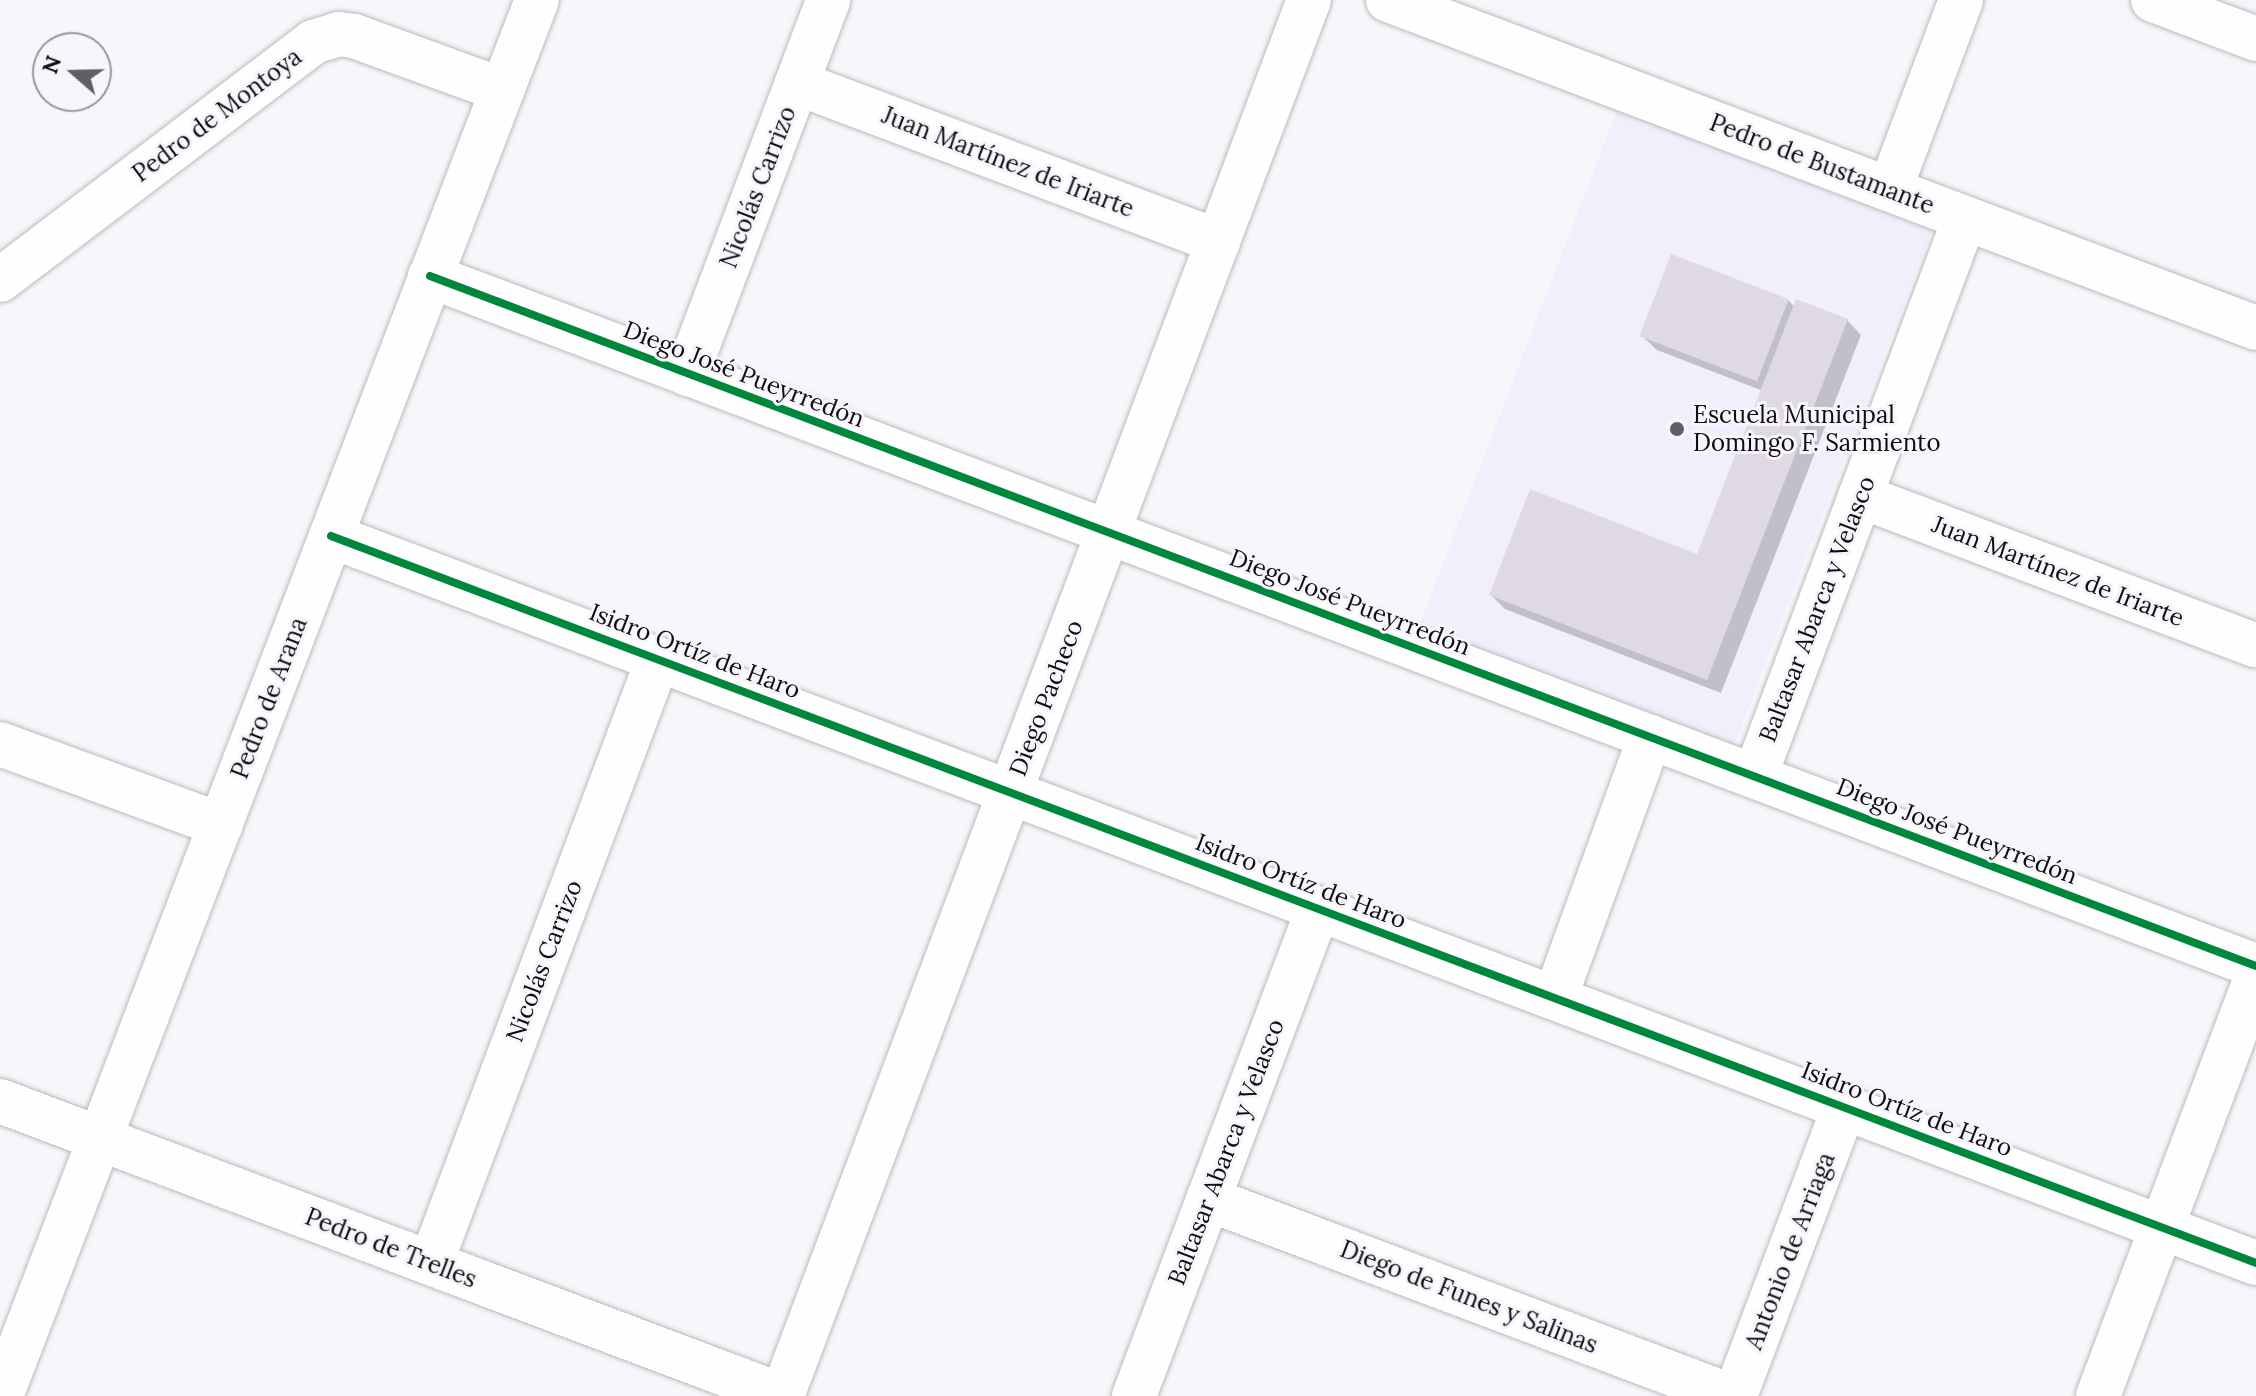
<!DOCTYPE html>
<html>
<head>
<meta charset="utf-8">
<style>
  body { margin:0 }
  #map { position:relative; width:2256px; height:1396px; overflow:hidden; background:#f8f6fa; font-family:Lora,serif }
  div>[style] { position:absolute }
  [style*='--x'] { left:calc(var(--x)*1px); top:calc(var(--y)*1px); width:calc(var(--w)*1px); rotate:calc(var(--a)*1deg) }
  .education>* { inset:0; background:#f2effd; transform-origin:0 0 }
  .shadow>* { inset:0; background:#0003 }
  .building>* { inset:0; background:#dfd9e5; transform-origin:0 0 }
  .roads { filter:drop-shadow(0 0 2px #bbbabc) drop-shadow(0 0 2px #bbbabc) }
  .minor>* { height:44px; margin:-22px; padding:0 22px; transform-origin:22px; border-radius:22px; background:#fefefe }
  .cycleway>* { height:8px; margin:-4px; padding:0 4px; transform-origin:4px; border-radius:4px; background:#00873e }
  .dots>* { width:22px; height:22px; translate:-50% -50%; box-sizing:border-box; border:4px solid #f8f4fc; border-radius:50% }
  span { translate:-50% -50%; white-space:nowrap; text-align:center; line-height:1.15; -webkit-text-stroke:6px #f8f4fc; paint-order:stroke }
  .street-label { font-size:24px; color:#0e0d0f }
  .poi-label { font-size:24px; color:#0e0d0f }
  .left { translate:0 -50%; text-align:left }
  .north { position:absolute; left:32px; top:32px; width:80px; height:80px; box-sizing:border-box; background:#f8f4fc; border:2px solid #9a989d; border-radius:50%; rotate:290deg; font-size:22px; font-weight:700; line-height:32px; text-align:center; color:#0e0d0f }
  .north::after { content:''; display:block; margin:auto; width:28px; height:36px; background:#605f61; clip-path:polygon(50% 0,100% 100%,50% 72%,0 100%) }
</style>
</head>
<body>
<div id="map">
  <div class="education">
    <div style="left:1617px;top:110px;width:337px;height:553px;rotate:21deg"></div>
  </div>
  <div class="shadow">
    <div style="clip-path:polygon(1788px 300px,1795px 307px,1847px 320px,1861px 335px,1721px 693px,1505px 609px,1491px 595px,1698px 557px,1763px 391px,1657px 350px,1642px 336px)"></div>
  </div>
  <div class="building">
    <div style="left:1671px;top:254px;width:126px;height:88px;rotate:21deg"></div>
    <div style="clip-path:polygon(1796px 299px,1848px 319px,1707px 680px,1489px 595px,1530px 489px,1697px 554px)"></div>
  </div>
  <div class="roads">
    <div class="minor">
      <div style="--x:1388;--y:0;--w:928;--a:20.7"></div>
      <div style="--x:2153;--y:0;--w:110;--a:20.7"></div>
      <div style="--x:797;--y:83;--w:450;--a:20.6"></div>
      <div style="--x:1890;--y:189;--w:202;--a:-69.4"></div>
      <div style="--x:430;--y:276;--w:1952;--a:20.7"></div>
      <div style="--x:0;--y:280;--w:393;--a:-37.2"></div>
      <div style="--x:313;--y:42;--w:27;--a:-17"></div>
      <div style="--x:339;--y:34;--w:15;--a:8"></div>
      <div style="--x:354;--y:36;--w:158;--a:20"></div>
      <div style="--x:687;--y:374;--w:400;--a:-69.3"></div>
      <div style="--x:1860;--y:496;--w:423;--a:20.7"></div>
      <div style="--x:331;--y:536;--w:2058;--a:20.69"></div>
      <div style="--x:0;--y:744;--w:235;--a:20.1"></div>
      <div style="--x:1755;--y:776;--w:596;--a:-69.38"></div>
      <div style="--x:1555;--y:998;--w:278;--a:-70"></div>
      <div style="--x:0;--y:1101;--w:837;--a:20.64"></div>
      <div style="--x:1208;--y:1199;--w:559;--a:20.64"></div>
      <div style="--x:431;--y:1263;--w:645;--a:-69.4"></div>
      <div style="--x:1;--y:1396;--w:1495;--a:-69"></div>
      <div style="--x:782;--y:1396;--w:1492;--a:-69.32"></div>
      <div style="--x:1134;--y:1396;--w:521;--a:-69.3"></div>
      <div style="--x:1735;--y:1396;--w:309;--a:-69.3"></div>
      <div style="--x:2098;--y:1396;--w:448;--a:-69.3"></div>
    </div>
  </div>
  <div class="cycleway">
    <div style="--x:430;--y:276;--w:1952;--a:20.7"></div>
    <div style="--x:331;--y:536;--w:2058;--a:20.69"></div>
  </div>
  <div class="dots">
    <div style="left:1677px;top:429px;background:#605f61"></div>
  </div>
  <div class="street-label">
    <span style="left:217px;top:115px;rotate:-37deg">Pedro de Montoya</span>
    <span style="left:1008px;top:162px;rotate:21deg">Juan Martínez de Iriarte</span>
    <span style="left:1822px;top:164px;rotate:21deg">Pedro de Bustamante</span>
    <span style="left:758px;top:187px;rotate:-69deg">Nicolás Carrizo</span>
    <span style="left:744px;top:374px;rotate:21deg">Diego José Pueyrredón</span>
    <span style="left:2058px;top:571px;rotate:21deg">Juan Martínez de Iriarte</span>
    <span style="left:1350px;top:602px;rotate:21deg">Diego José Pueyrredón</span>
    <span style="left:1817px;top:609px;rotate:-69deg">Baltasar Abarca y Velasco</span>
    <span style="left:695px;top:651px;rotate:21deg">Isidro Ortíz de Haro</span>
    <span style="left:269px;top:698px;rotate:-69deg">Pedro de Arana</span>
    <span style="left:1046px;top:698px;rotate:-69deg">Diego Pacheco</span>
    <span style="left:1957px;top:831px;rotate:21deg">Diego José Pueyrredón</span>
    <span style="left:1301px;top:881px;rotate:21deg">Isidro Ortíz de Haro</span>
    <span style="left:544px;top:961px;rotate:-69deg">Nicolás Carrizo</span>
    <span style="left:1907px;top:1109px;rotate:21deg">Isidro Ortíz de Haro</span>
    <span style="left:1226px;top:1152px;rotate:-69deg">Baltasar Abarca y Velasco</span>
    <span style="left:391px;top:1248px;rotate:21deg">Pedro de Trelles</span>
    <span style="left:1790px;top:1251px;rotate:-69deg">Antonio de Arriaga</span>
    <span style="left:1469px;top:1297px;rotate:21deg">Diego de Funes y Salinas</span>
  </div>
  <div class="poi-label">
    <span class="left" style="left:1693px;top:429px">Escuela Municipal<br>Domingo F. Sarmiento</span>
  </div>
  <div class="north">N</div>
</div>
</body>
</html>
